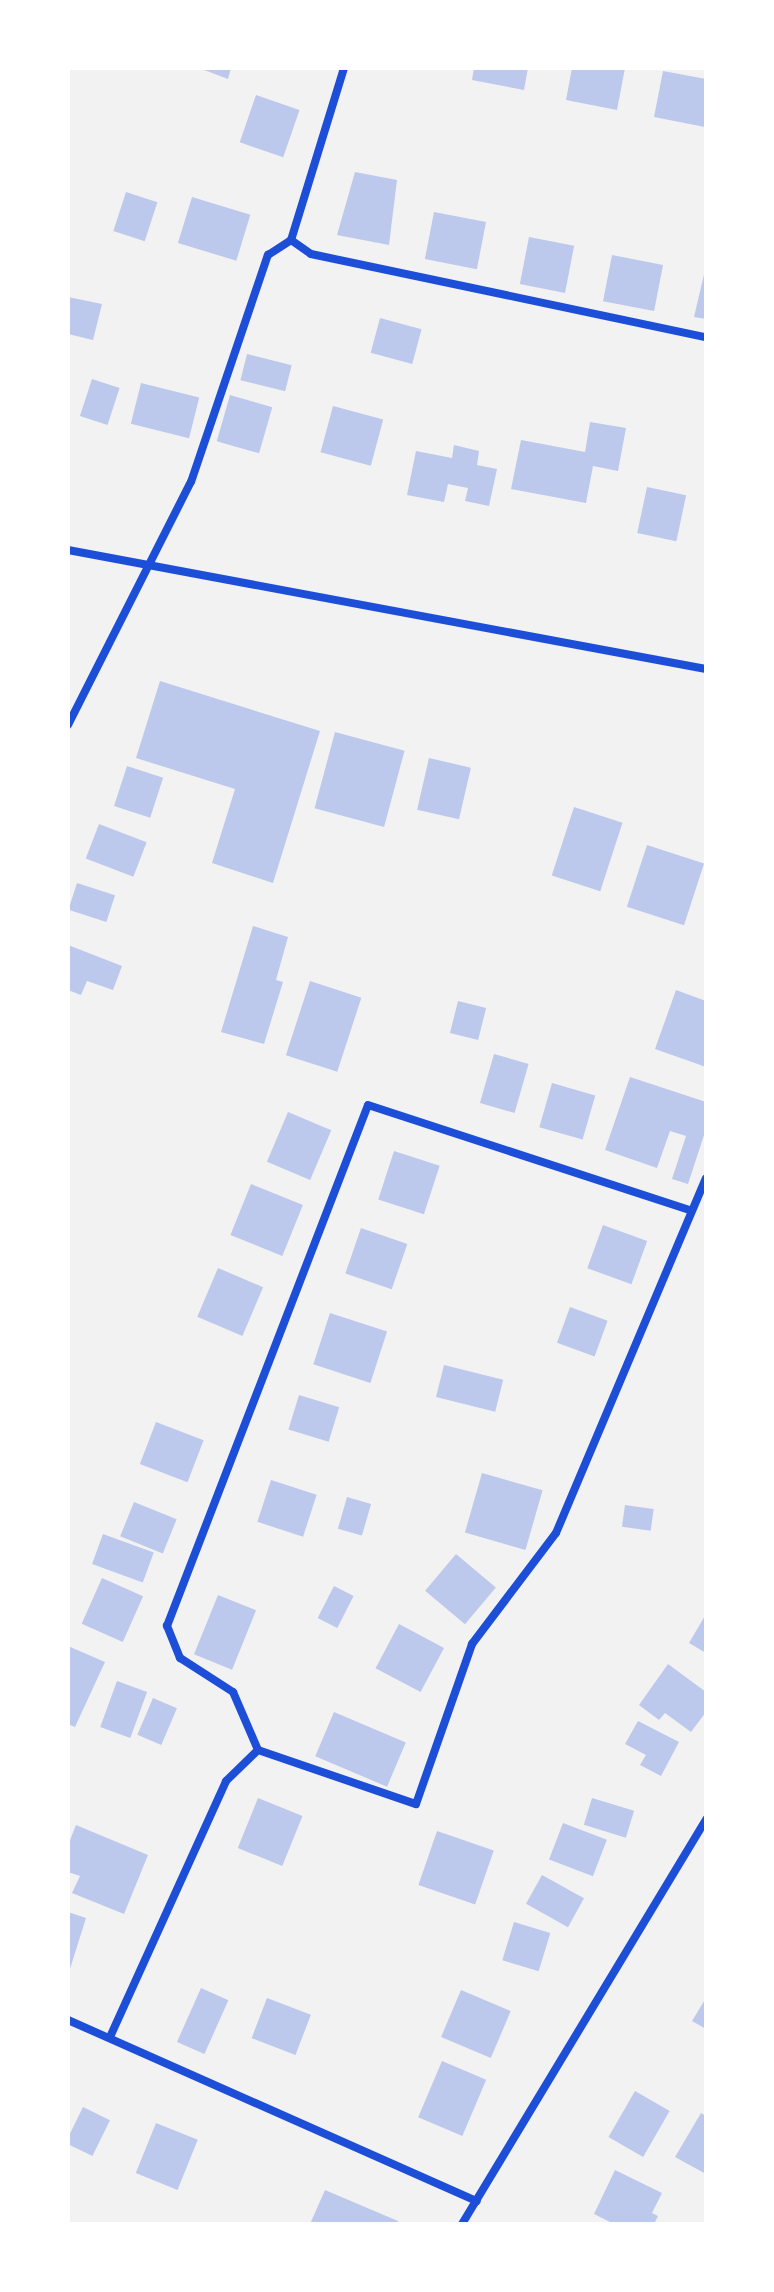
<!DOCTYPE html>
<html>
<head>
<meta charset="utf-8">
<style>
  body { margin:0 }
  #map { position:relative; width:774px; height:2292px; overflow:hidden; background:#f2f2f2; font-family:"Source Serif 4",serif }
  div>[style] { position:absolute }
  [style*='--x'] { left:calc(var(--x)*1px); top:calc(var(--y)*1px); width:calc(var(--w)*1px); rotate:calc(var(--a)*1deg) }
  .building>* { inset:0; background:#bdc9ec; transform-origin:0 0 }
  .minor>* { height:8px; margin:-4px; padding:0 4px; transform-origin:4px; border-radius:4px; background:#1d4ed8 }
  span { translate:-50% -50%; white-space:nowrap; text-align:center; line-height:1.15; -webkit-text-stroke:6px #fff; paint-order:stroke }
  .frame { position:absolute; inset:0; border:70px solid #fff; pointer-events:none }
</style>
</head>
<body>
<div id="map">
  <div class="building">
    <div style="clip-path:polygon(199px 68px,231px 68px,228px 79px)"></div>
    <div style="clip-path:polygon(474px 68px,528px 68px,524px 90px,472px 80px)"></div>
    <div style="clip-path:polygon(572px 68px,625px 68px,617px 110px,566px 100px)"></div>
    <div style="clip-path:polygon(663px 71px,706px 79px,705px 127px,654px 117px)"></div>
    <div style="left:256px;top:95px;width:46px;height:50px;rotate:19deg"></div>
    <div style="clip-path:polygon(355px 172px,397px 180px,389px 245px,337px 235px)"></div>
    <div style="left:126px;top:192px;width:33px;height:41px;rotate:18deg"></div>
    <div style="left:192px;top:197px;width:61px;height:48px;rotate:17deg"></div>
    <div style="left:434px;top:212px;width:53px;height:48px;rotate:11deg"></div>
    <div style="left:529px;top:237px;width:46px;height:48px;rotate:11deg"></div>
    <div style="left:612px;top:255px;width:52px;height:47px;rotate:11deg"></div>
    <div style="clip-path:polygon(706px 266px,706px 319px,694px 317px)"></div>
    <div style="clip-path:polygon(68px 297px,102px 304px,93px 340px,68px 334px)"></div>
    <div style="left:380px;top:318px;width:43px;height:36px;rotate:15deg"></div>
    <div style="left:247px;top:354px;width:46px;height:27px;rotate:14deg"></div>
    <div style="left:92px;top:379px;width:29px;height:39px;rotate:18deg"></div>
    <div style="left:141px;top:383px;width:60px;height:42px;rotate:14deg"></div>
    <div style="left:230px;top:395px;width:44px;height:48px;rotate:16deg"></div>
    <div style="left:333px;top:406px;width:52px;height:48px;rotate:15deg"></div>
    <div style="clip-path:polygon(590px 422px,626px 428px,618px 471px,593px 466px,586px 503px,511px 489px,521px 440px,585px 452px)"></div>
    <div style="clip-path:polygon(454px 445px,479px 451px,477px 465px,497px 469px,489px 506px,465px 501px,468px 488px,448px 484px,444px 502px,407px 495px,416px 451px,452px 458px)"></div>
    <div style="left:647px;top:487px;width:40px;height:47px;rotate:12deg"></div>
    <div style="clip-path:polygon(160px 681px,320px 731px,273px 883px,212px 863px,235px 789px,136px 758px)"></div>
    <div style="left:335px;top:732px;width:72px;height:79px;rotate:15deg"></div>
    <div style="left:429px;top:758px;width:43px;height:53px;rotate:13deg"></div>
    <div style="left:127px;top:766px;width:38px;height:42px;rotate:18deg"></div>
    <div style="left:574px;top:807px;width:51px;height:72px;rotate:18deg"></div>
    <div style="left:99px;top:824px;width:51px;height:37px;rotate:21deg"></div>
    <div style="left:647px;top:845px;width:60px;height:65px;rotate:18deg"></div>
    <div style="left:77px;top:883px;width:40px;height:28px;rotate:18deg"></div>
    <div style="clip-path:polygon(253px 926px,288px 937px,276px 980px,283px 982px,264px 1044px,221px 1032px)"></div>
    <div style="clip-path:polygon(68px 945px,122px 966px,113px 990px,87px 981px,81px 995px,68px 990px)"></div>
    <div style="left:310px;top:981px;width:54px;height:78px;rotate:18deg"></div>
    <div style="clip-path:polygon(676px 990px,706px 1001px,706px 1067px,655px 1049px)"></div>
    <div style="left:458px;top:1001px;width:29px;height:33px;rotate:14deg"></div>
    <div style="left:494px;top:1054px;width:36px;height:51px;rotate:16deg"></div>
    <div style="clip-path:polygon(630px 1077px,706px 1102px,706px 1129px,688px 1184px,672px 1179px,686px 1136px,670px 1131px,657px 1168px,605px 1150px)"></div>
    <div style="left:552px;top:1083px;width:45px;height:46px;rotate:16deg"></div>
    <div style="left:288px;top:1112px;width:47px;height:54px;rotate:23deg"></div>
    <div style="left:394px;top:1151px;width:48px;height:51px;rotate:18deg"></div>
    <div style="left:251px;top:1184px;width:56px;height:55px;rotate:22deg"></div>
    <div style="left:603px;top:1225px;width:47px;height:46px;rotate:20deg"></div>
    <div style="left:361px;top:1228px;width:49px;height:48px;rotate:19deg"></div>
    <div style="left:218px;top:1268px;width:49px;height:53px;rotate:23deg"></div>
    <div style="left:570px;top:1307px;width:40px;height:38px;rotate:20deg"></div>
    <div style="left:330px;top:1313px;width:60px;height:54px;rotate:18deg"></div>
    <div style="left:444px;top:1365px;width:61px;height:33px;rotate:14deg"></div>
    <div style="left:299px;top:1395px;width:42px;height:36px;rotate:17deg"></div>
    <div style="left:156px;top:1422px;width:51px;height:45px;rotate:21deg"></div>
    <div style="left:482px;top:1473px;width:63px;height:62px;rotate:16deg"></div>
    <div style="left:271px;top:1480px;width:48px;height:44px;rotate:18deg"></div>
    <div style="left:347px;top:1497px;width:25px;height:33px;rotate:16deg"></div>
    <div style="left:134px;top:1502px;width:46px;height:37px;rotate:22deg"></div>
    <div style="left:625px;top:1505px;width:29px;height:22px;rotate:8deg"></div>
    <div style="left:103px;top:1534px;width:54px;height:32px;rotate:20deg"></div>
    <div style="left:456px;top:1554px;width:52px;height:48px;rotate:40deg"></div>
    <div style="left:102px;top:1578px;width:45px;height:50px;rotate:24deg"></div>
    <div style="left:334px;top:1586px;width:22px;height:36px;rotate:27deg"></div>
    <div style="left:218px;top:1595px;width:41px;height:64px;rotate:22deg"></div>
    <div style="clip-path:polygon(706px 1614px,706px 1653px,689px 1643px)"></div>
    <div style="left:399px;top:1624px;width:51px;height:50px;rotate:28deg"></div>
    <div style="clip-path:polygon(68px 1646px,105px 1662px,75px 1727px,68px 1724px)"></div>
    <div style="clip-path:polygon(668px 1664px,706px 1692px,706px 1712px,691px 1732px,665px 1713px,659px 1720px,639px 1705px)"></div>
    <div style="left:117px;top:1681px;width:32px;height:49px;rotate:20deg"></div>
    <div style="left:153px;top:1698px;width:26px;height:40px;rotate:23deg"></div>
    <div style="left:334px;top:1712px;width:78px;height:48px;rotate:23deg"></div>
    <div style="clip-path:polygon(638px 1721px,679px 1742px,661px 1776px,640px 1765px,646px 1755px,625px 1744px)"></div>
    <div style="left:258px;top:1798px;width:48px;height:54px;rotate:22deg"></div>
    <div style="left:592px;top:1798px;width:44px;height:28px;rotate:17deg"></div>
    <div style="left:563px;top:1823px;width:47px;height:39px;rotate:21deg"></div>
    <div style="clip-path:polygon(76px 1825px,148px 1855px,124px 1914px,72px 1893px,80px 1876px,68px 1872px,68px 1845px)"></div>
    <div style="left:437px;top:1831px;width:60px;height:57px;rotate:19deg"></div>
    <div style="left:542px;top:1875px;width:48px;height:33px;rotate:29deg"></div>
    <div style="clip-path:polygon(68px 1912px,86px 1918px,69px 1972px,68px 1971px)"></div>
    <div style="left:514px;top:1922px;width:38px;height:40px;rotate:17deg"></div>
    <div style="left:201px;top:1988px;width:30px;height:59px;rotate:24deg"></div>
    <div style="left:461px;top:1990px;width:54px;height:51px;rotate:23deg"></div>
    <div style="left:267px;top:1998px;width:47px;height:43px;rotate:21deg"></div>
    <div style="clip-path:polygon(706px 1998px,706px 2029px,692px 2021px)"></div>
    <div style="left:442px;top:2061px;width:48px;height:61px;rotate:23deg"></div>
    <div style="left:635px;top:2091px;width:40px;height:53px;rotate:30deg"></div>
    <div style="left:83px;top:2107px;width:30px;height:40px;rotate:26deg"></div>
    <div style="clip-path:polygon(701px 2113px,706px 2116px,706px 2174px,675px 2157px)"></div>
    <div style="left:156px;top:2123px;width:45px;height:54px;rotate:22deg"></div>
    <div style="clip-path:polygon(615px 2170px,662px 2193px,652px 2213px,658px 2216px,654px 2224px,614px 2224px,594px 2214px)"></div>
    <div style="clip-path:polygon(325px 2190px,398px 2221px,397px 2224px,310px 2224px)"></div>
  </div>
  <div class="minor">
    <div style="--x:344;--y:68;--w:180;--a:107.1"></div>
    <div style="--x:291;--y:240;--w:24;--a:35"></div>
    <div style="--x:311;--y:254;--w:404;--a:11.9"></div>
    <div style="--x:68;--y:550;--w:649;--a:10.57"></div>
    <div style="--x:68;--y:725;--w:272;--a:-63.2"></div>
    <div style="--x:191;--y:482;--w:240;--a:-71.3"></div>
    <div style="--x:268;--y:255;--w:27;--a:-33"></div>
    <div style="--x:258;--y:1750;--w:63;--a:-113.3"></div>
    <div style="--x:233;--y:1692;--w:63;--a:-147.3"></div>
    <div style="--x:180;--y:1658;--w:35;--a:-112"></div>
    <div style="--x:167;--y:1626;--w:558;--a:-68.9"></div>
    <div style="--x:368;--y:1105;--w:339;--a:18.1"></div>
    <div style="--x:68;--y:2020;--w:447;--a:23.9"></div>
    <div style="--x:110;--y:2037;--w:281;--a:-65.6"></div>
    <div style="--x:226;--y:1781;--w:45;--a:-44.1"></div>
    <div style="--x:258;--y:1750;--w:167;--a:18.9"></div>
    <div style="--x:416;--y:1804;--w:170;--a:-70.7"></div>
    <div style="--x:472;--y:1644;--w:139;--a:-52.9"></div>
    <div style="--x:556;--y:1533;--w:385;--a:-67.1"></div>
    <div style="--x:462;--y:2224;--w:473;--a:-58.9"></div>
  </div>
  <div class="frame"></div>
</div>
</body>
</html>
